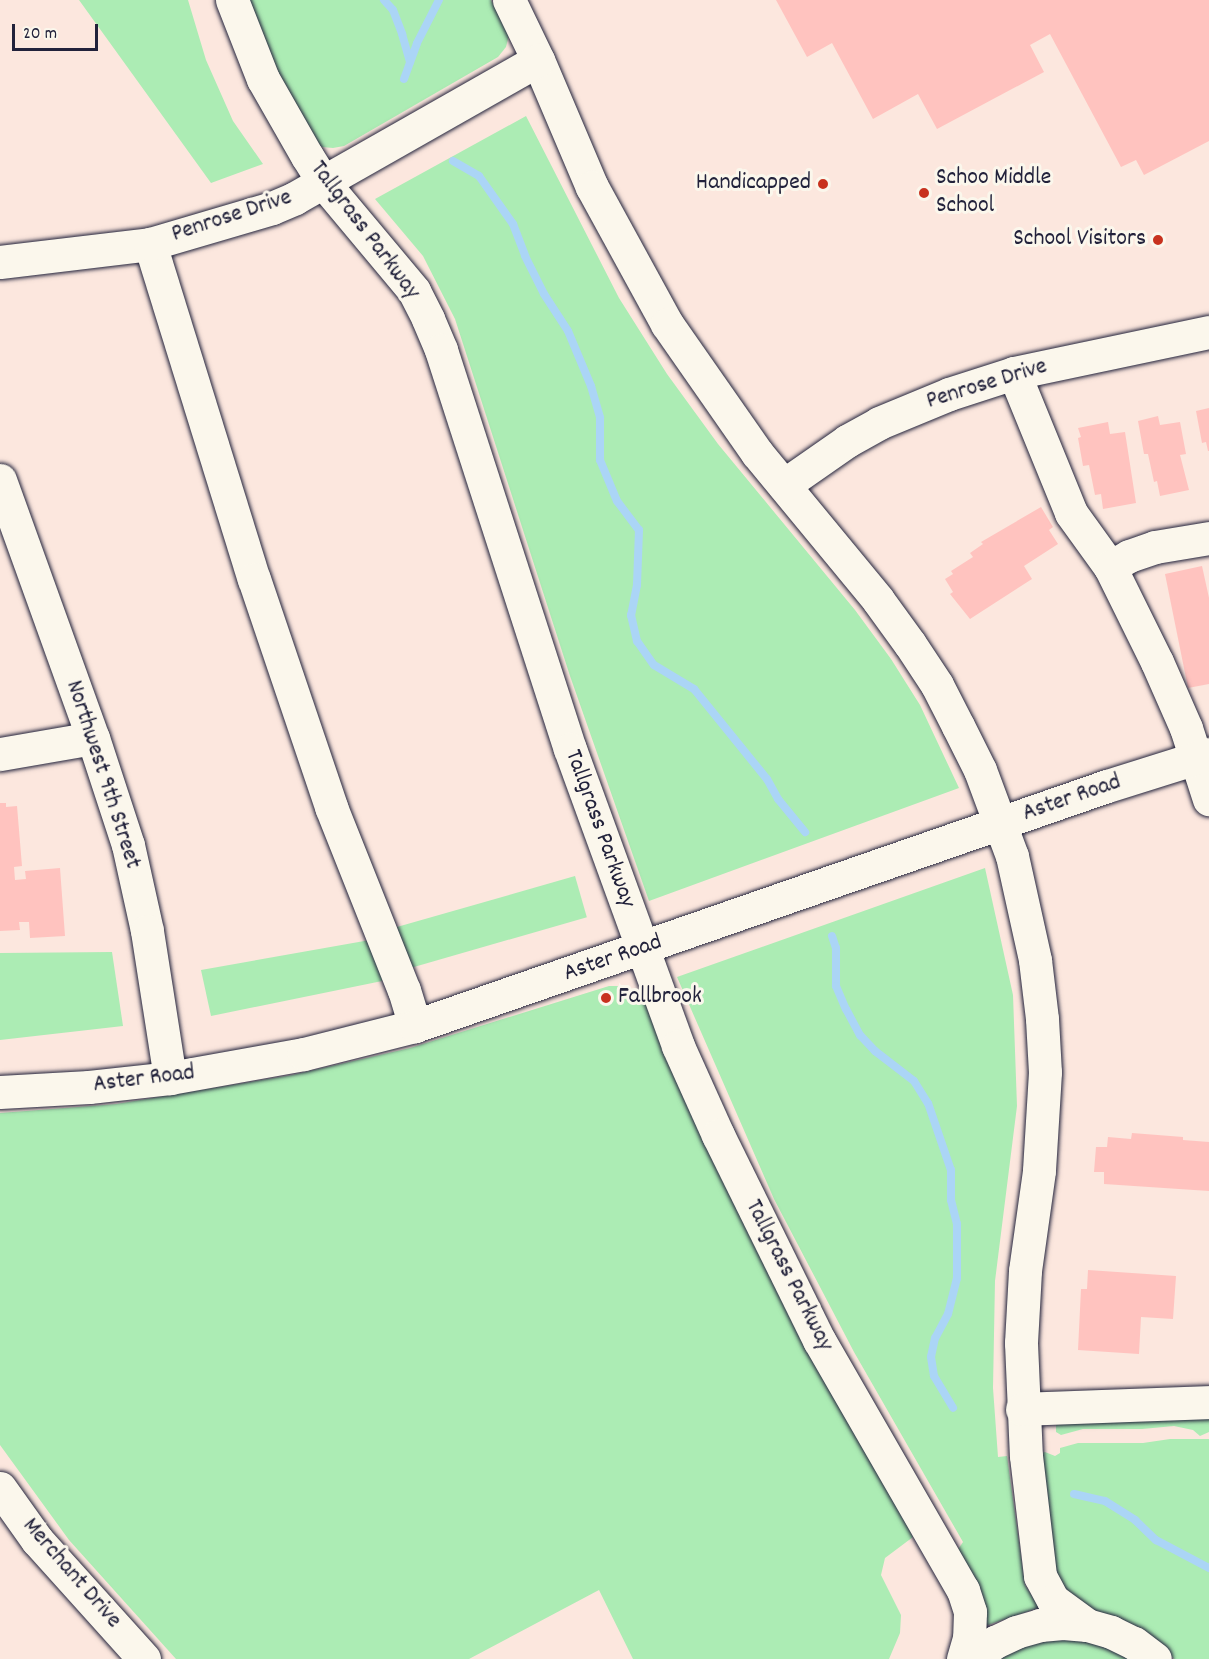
<!DOCTYPE html>
<html>
<head>
<meta charset="utf-8">
<style>
  body { margin:0 }
  #map { position:relative; width:1209px; height:1659px; overflow:hidden; background:#fce7de; font-family:Dekko,sans-serif }
  div>[style] { position:absolute }
  [style*='--x'] { left:calc(var(--x)*1px); top:calc(var(--y)*1px); width:calc(var(--w)*1px); rotate:calc(var(--a)*1deg) }
  .green>* { inset:0; background:#acecb4; transform-origin:0 0 }
  .stream>* { height:8px; margin:-4px; padding:0 4px; transform-origin:4px; border-radius:4px; background:#abd5f6 }
  .building>* { inset:0; background:#ffc3bf }
  .roads { filter:drop-shadow(0 0 2px #22223b) drop-shadow(0 0 2px #22223b) }
  .minor>* { height:33px; margin:-16.5px; padding:0 16.5px; transform-origin:16.5px; border-radius:16.5px; background:#fbf7ec }
  .dots>* { width:16px; height:16px; translate:-50% -50%; box-sizing:border-box; border:3px solid #fbf7ec; border-radius:50% }
  span { translate:-50% -50%; white-space:nowrap; text-align:center; line-height:1.15; -webkit-text-stroke:6px #fbf7ec; paint-order:stroke }
  .poi-label { font-size:24px; color:#22223b }
  .left { translate:0 -50%; text-align:left }
  .right { translate:-100% -50%; text-align:right }
  .street-label { font-size:24px; color:#22223b }
  .scale { position:absolute; left:12px; top:24px; width:86px; height:27px; box-sizing:border-box; border:3px solid #22223b; border-top:0; padding-left:8px; font-size:18px; line-height:21px; white-space:nowrap; color:#22223b; -webkit-text-stroke:4px #fbf7ec; paint-order:stroke }
</style>
</head>
<body>
<div id="map">
  <div class="green">
    <div style="clip-path:polygon(79px 0,188px 0,206px 60px,233px 121px,263px 164px,211px 183px)"></div>
    <div style="clip-path:polygon(246px 0,491px 0,509px 35px,506px 47px,498px 57px,344px 146px,333px 148px,322px 147px,312px 140px,272px 67px)"></div>
    <div style="clip-path:polygon(526px 116px,619px 298px,667px 374px,718px 444px,855px 610px,891px 659px,920px 705px,959px 788px,649px 901px,570px 676px,455px 319px,423px 256px,375px 199px)"></div>
    <div style="clip-path:polygon(985px 868px,1013px 995px,1017px 1106px,995px 1281px,993px 1388px,998px 1457px,1007px 1456px,1025px 1585px,1038px 1605px,1038px 1608px,988px 1625px,986px 1625px,983px 1598px,979px 1589px,957px 1551px,963px 1542px,854px 1352px,774px 1199px,677px 977px)"></div>
    <div style="left:575px;top:876px;width:43px;height:188px;rotate:74deg"></div>
    <div style="clip-path:polygon(370px 940px,387px 980px,211px 1016px,201px 970px)"></div>
    <div style="clip-path:polygon(112px 952px,123px 1026px,0 1040px,0 953px)"></div>
    <div style="clip-path:polygon(609px 986px,619px 986px,631px 990px,646px 1004px,913px 1537px,885px 1558px,881px 1575px,901px 1615px,900px 1633px,889px 1659px,633px 1659px,599px 1590px,469px 1659px,176px 1659px,69px 1540px,0 1445px,0 1113px,116px 1104px,292px 1075px,410px 1048px)"></div>
    <div style="clip-path:polygon(1209px 1418px,1209px 1432px,1200px 1436px,1193px 1430px,1174px 1426px,1142px 1429px,1083px 1429px,1061px 1435px,1056px 1432px,1056px 1425px,1060px 1424px)"></div>
    <div style="clip-path:polygon(1170px 1439px,1209px 1439px,1209px 1659px,1174px 1659px,1169px 1653px,1077px 1604px,1054px 1578px,1036px 1455px,1045px 1452px,1055px 1456px,1060px 1453px,1060px 1448px,1078px 1443px,1143px 1443px)"></div>
    <div style="clip-path:polygon(1068px 1635px,1109px 1645px,1131px 1659px,991px 1659px,1031px 1639px)"></div>
  </div>
  <div class="stream">
    <div style="--x:384;--y:0;--w:13;--a:48"></div>
    <div style="--x:393;--y:10;--w:26;--a:69"></div>
    <div style="--x:402;--y:34;--w:29;--a:74"></div>
    <div style="--x:404;--y:79;--w:38;--a:-70"></div>
    <div style="--x:417;--y:43;--w:48;--a:-62.9"></div>
    <div style="--x:453;--y:161;--w:30;--a:30"></div>
    <div style="--x:479;--y:176;--w:59;--a:54.7"></div>
    <div style="--x:513;--y:224;--w:34;--a:69"></div>
    <div style="--x:525;--y:256;--w:42;--a:63.4"></div>
    <div style="--x:544;--y:294;--w:44;--a:57"></div>
    <div style="--x:568;--y:331;--w:60;--a:67.3"></div>
    <div style="--x:591;--y:386;--w:33;--a:74"></div>
    <div style="--x:600;--y:418;--w:42;--a:90"></div>
    <div style="--x:600;--y:460;--w:44;--a:67.5"></div>
    <div style="--x:617;--y:501;--w:36;--a:53"></div>
    <div style="--x:639;--y:530;--w:55;--a:92.1"></div>
    <div style="--x:637;--y:585;--w:31;--a:101"></div>
    <div style="--x:631;--y:615;--w:27;--a:77"></div>
    <div style="--x:637;--y:641;--w:29;--a:55"></div>
    <div style="--x:654;--y:665;--w:47;--a:31"></div>
    <div style="--x:694;--y:689;--w:116;--a:51"></div>
    <div style="--x:767;--y:779;--w:23;--a:61"></div>
    <div style="--x:778;--y:799;--w:43;--a:50.7"></div>
    <div style="--x:832;--y:936;--w:13;--a:72"></div>
    <div style="--x:836;--y:948;--w:38;--a:90"></div>
    <div style="--x:836;--y:986;--w:25;--a:67"></div>
    <div style="--x:846;--y:1009;--w:30;--a:62"></div>
    <div style="--x:860;--y:1035;--w:22;--a:47"></div>
    <div style="--x:875;--y:1051;--w:49;--a:37.6"></div>
    <div style="--x:914;--y:1081;--w:26;--a:58"></div>
    <div style="--x:928;--y:1103;--w:71;--a:71.1"></div>
    <div style="--x:951;--y:1170;--w:30;--a:90"></div>
    <div style="--x:951;--y:1200;--w:25;--a:76"></div>
    <div style="--x:957;--y:1224;--w:54;--a:90"></div>
    <div style="--x:957;--y:1278;--w:37;--a:104"></div>
    <div style="--x:948;--y:1314;--w:27;--a:118"></div>
    <div style="--x:935;--y:1338;--w:19;--a:102"></div>
    <div style="--x:931;--y:1357;--w:19;--a:81"></div>
    <div style="--x:934;--y:1376;--w:37;--a:59"></div>
    <div style="--x:1074;--y:1494;--w:32;--a:13"></div>
    <div style="--x:1105;--y:1501;--w:36;--a:32"></div>
    <div style="--x:1135;--y:1520;--w:29;--a:44"></div>
    <div style="--x:1156;--y:1540;--w:60;--a:27.8"></div>
  </div>
  <div class="building">
    <div style="clip-path:polygon(776px 0,1209px 0,1209px 141px,1144px 175px,1136px 160px,1121px 167px,1050px 34px,1030px 45px,1044px 72px,937px 129px,918px 94px,873px 119px,832px 43px,807px 57px)"></div>
    <div style="clip-path:polygon(1209px 408px,1209px 451px,1208px 451px,1206px 442px,1202px 443px,1196px 411px)"></div>
    <div style="clip-path:polygon(1158px 416px,1160px 425px,1180px 422px,1186px 454px,1180px 455px,1189px 490px,1160px 496px,1157px 481px,1154px 482px,1148px 454px,1144px 454px,1138px 421px)"></div>
    <div style="clip-path:polygon(1108px 422px,1110px 434px,1125px 432px,1136px 503px,1103px 509px,1101px 494px,1095px 495px,1089px 465px,1083px 466px,1078px 438px,1081px 437px,1078px 428px)"></div>
    <div style="clip-path:polygon(1041px 507px,1053px 527px,1049px 530px,1058px 544px,1024px 566px,1032px 579px,970px 619px,950px 594px,953px 592px,945px 579px,953px 574px,951px 571px,973px 557px,970px 553px,983px 544px,981px 542px)"></div>
    <div style="clip-path:polygon(1202px 566px,1209px 598px,1209px 684px,1188px 688px,1165px 574px)"></div>
    <div style="clip-path:polygon(0 803px,6px 803px,6px 807px,17px 806px,22px 866px,14px 867px,15px 880px,26px 879px,25px 871px,60px 868px,65px 936px,30px 938px,29px 922px,19px 922px,20px 930px,0 931px)"></div>
    <div style="clip-path:polygon(1132px 1133px,1183px 1137px,1183px 1140px,1209px 1142px,1209px 1191px,1104px 1184px,1104px 1172px,1094px 1172px,1096px 1147px,1107px 1147px,1108px 1137px,1131px 1139px)"></div>
    <div style="clip-path:polygon(1088px 1270px,1176px 1276px,1173px 1319px,1141px 1317px,1139px 1354px,1078px 1350px,1081px 1289px,1087px 1289px)"></div>
  </div>
  <div class="roads">
    <div class="minor">
      <div style="--x:232;--y:0;--w:85;--a:68.6"></div>
      <div style="--x:263;--y:79;--w:89;--a:60.3"></div>
      <div style="--x:307;--y:156;--w:31;--a:58"></div>
      <div style="--x:323;--y:182;--w:142;--a:50.1"></div>
      <div style="--x:414;--y:291;--w:31;--a:63"></div>
      <div style="--x:428;--y:319;--w:34;--a:67"></div>
      <div style="--x:441;--y:350;--w:419;--a:72.1"></div>
      <div style="--x:570;--y:749;--w:316;--a:70"></div>
      <div style="--x:678;--y:1046;--w:98;--a:65.8"></div>
      <div style="--x:718;--y:1135;--w:229;--a:63.8"></div>
      <div style="--x:819;--y:1340;--w:289;--a:60.1"></div>
      <div style="--x:963;--y:1590;--w:23;--a:72"></div>
      <div style="--x:970;--y:1612;--w:26;--a:92"></div>
      <div style="--x:969;--y:1638;--w:22;--a:106"></div>
      <div style="--x:509;--y:0;--w:67;--a:64.2"></div>
      <div style="--x:538;--y:60;--w:138;--a:67"></div>
      <div style="--x:592;--y:187;--w:156;--a:61.3"></div>
      <div style="--x:667;--y:324;--w:157;--a:55.1"></div>
      <div style="--x:757;--y:453;--w:190;--a:50.5"></div>
      <div style="--x:878;--y:600;--w:54;--a:54"></div>
      <div style="--x:910;--y:644;--w:49;--a:56.6"></div>
      <div style="--x:937;--y:685;--w:46;--a:62.9"></div>
      <div style="--x:958;--y:726;--w:49;--a:63.4"></div>
      <div style="--x:980;--y:770;--w:92;--a:69.6"></div>
      <div style="--x:1012;--y:856;--w:107;--a:77.5"></div>
      <div style="--x:1035;--y:960;--w:59;--a:83.2"></div>
      <div style="--x:1042;--y:1019;--w:53;--a:86.8"></div>
      <div style="--x:1045;--y:1072;--w:99;--a:93.5"></div>
      <div style="--x:1039;--y:1171;--w:101;--a:98"></div>
      <div style="--x:1025;--y:1271;--w:72;--a:93.2"></div>
      <div style="--x:1021;--y:1343;--w:113;--a:87.5"></div>
      <div style="--x:1026;--y:1456;--w:121;--a:83.3"></div>
      <div style="--x:1040;--y:1576;--w:27;--a:62"></div>
      <div style="--x:1053;--y:1600;--w:42;--a:36.3"></div>
      <div style="--x:150;--y:244;--w:351;--a:72.8"></div>
      <div style="--x:254;--y:579;--w:241;--a:71.3"></div>
      <div style="--x:331;--y:807;--w:197;--a:68.3"></div>
      <div style="--x:404;--y:990;--w:38;--a:73"></div>
      <div style="--x:0;--y:262;--w:151;--a:-6.8"></div>
      <div style="--x:150;--y:244;--w:127;--a:-16.4"></div>
      <div style="--x:272;--y:208;--w:25;--a:-23"></div>
      <div style="--x:295;--y:198;--w:279;--a:-29.6"></div>
      <div style="--x:1014;--y:373;--w:151;--a:67.8"></div>
      <div style="--x:1071;--y:513;--w:67;--a:54.2"></div>
      <div style="--x:1110;--y:567;--w:106;--a:63.7"></div>
      <div style="--x:1157;--y:662;--w:72;--a:66.3"></div>
      <div style="--x:1186;--y:728;--w:75;--a:72.1"></div>
      <div style="--x:0;--y:480;--w:274;--a:70.2"></div>
      <div style="--x:93;--y:738;--w:113;--a:71.9"></div>
      <div style="--x:128;--y:845;--w:88;--a:77.5"></div>
      <div style="--x:147;--y:931;--w:149;--a:81.1"></div>
      <div style="--x:784;--y:485;--w:77;--a:-34.9"></div>
      <div style="--x:847;--y:441;--w:37;--a:-29"></div>
      <div style="--x:879;--y:423;--w:76;--a:-22.5"></div>
      <div style="--x:949;--y:394;--w:68;--a:-17.9"></div>
      <div style="--x:1014;--y:373;--w:199;--a:-11.9"></div>
      <div style="--x:1110;--y:567;--w:22;--a:-30"></div>
      <div style="--x:1129;--y:556;--w:28;--a:-19"></div>
      <div style="--x:1155;--y:547;--w:55;--a:-9.5"></div>
      <div style="--x:0;--y:754;--w:94;--a:-9.8"></div>
      <div style="--x:0;--y:1092;--w:89;--a:-3.2"></div>
      <div style="--x:89;--y:1087;--w:81;--a:-6.3"></div>
      <div style="--x:170;--y:1078;--w:136;--a:-10.2"></div>
      <div style="--x:304;--y:1054;--w:114;--a:-14.2"></div>
      <div style="--x:415;--y:1026;--w:732;--a:-19.13"></div>
      <div style="--x:1107;--y:786;--w:107;--a:-17.4"></div>
      <div style="--x:1022;--y:1409;--w:187;--a:-2.1"></div>
      <div style="--x:0;--y:1488;--w:64;--a:54.6"></div>
      <div style="--x:37;--y:1540;--w:160;--a:48"></div>
      <div style="--x:973;--y:1659;--w:28;--a:-38"></div>
      <div style="--x:995;--y:1642;--w:23;--a:-25"></div>
      <div style="--x:1016;--y:1632;--w:25;--a:-16"></div>
      <div style="--x:1040;--y:1625;--w:23;--a:-5"></div>
      <div style="--x:1063;--y:1623;--w:24;--a:5"></div>
      <div style="--x:1087;--y:1625;--w:25;--a:16"></div>
      <div style="--x:1111;--y:1632;--w:25;--a:26"></div>
      <div style="--x:1134;--y:1643;--w:26;--a:37"></div>
    </div>
  </div>
  <div class="dots">
    <div style="left:823px;top:184px;background:#c8321e"></div>
    <div style="left:924px;top:193px;background:#c8321e"></div>
    <div style="left:1158px;top:240px;background:#c8321e"></div>
    <div style="left:606px;top:998px;background:#c8321e"></div>
  </div>
  <div class="poi-label">
    <span class="left" style="left:936px;top:193px">Schoo Middle<br>School</span>
    <span class="right" style="left:811px;top:184px">Handicapped</span>
    <span class="right" style="left:1146px;top:240px">School Visitors</span>
    <span class="left" style="left:618px;top:998px">Fallbrook</span>
  </div>
  <div class="street-label">
    <span style="left:232px;top:217px;rotate:-18deg">Penrose Drive</span>
    <span style="left:364px;top:231px;rotate:53deg">Tallgrass Parkway</span>
    <span style="left:987px;top:385px;rotate:-17deg">Penrose Drive</span>
    <span style="left:102px;top:775px;rotate:72deg">Northwest 9th Street</span>
    <span style="left:1072px;top:799px;rotate:-19deg">Aster Road</span>
    <span style="left:599px;top:829px;rotate:70deg">Tallgrass Parkway</span>
    <span style="left:613px;top:959px;rotate:-19deg">Aster Road</span>
    <span style="left:144px;top:1080px;rotate:-7deg">Aster Road</span>
    <span style="left:788px;top:1276px;rotate:63deg">Tallgrass Parkway</span>
    <span style="left:71px;top:1574px;rotate:49deg">Merchant Drive</span>
  </div>
  <div class="scale">20 m</div>
</div>
</body>
</html>
